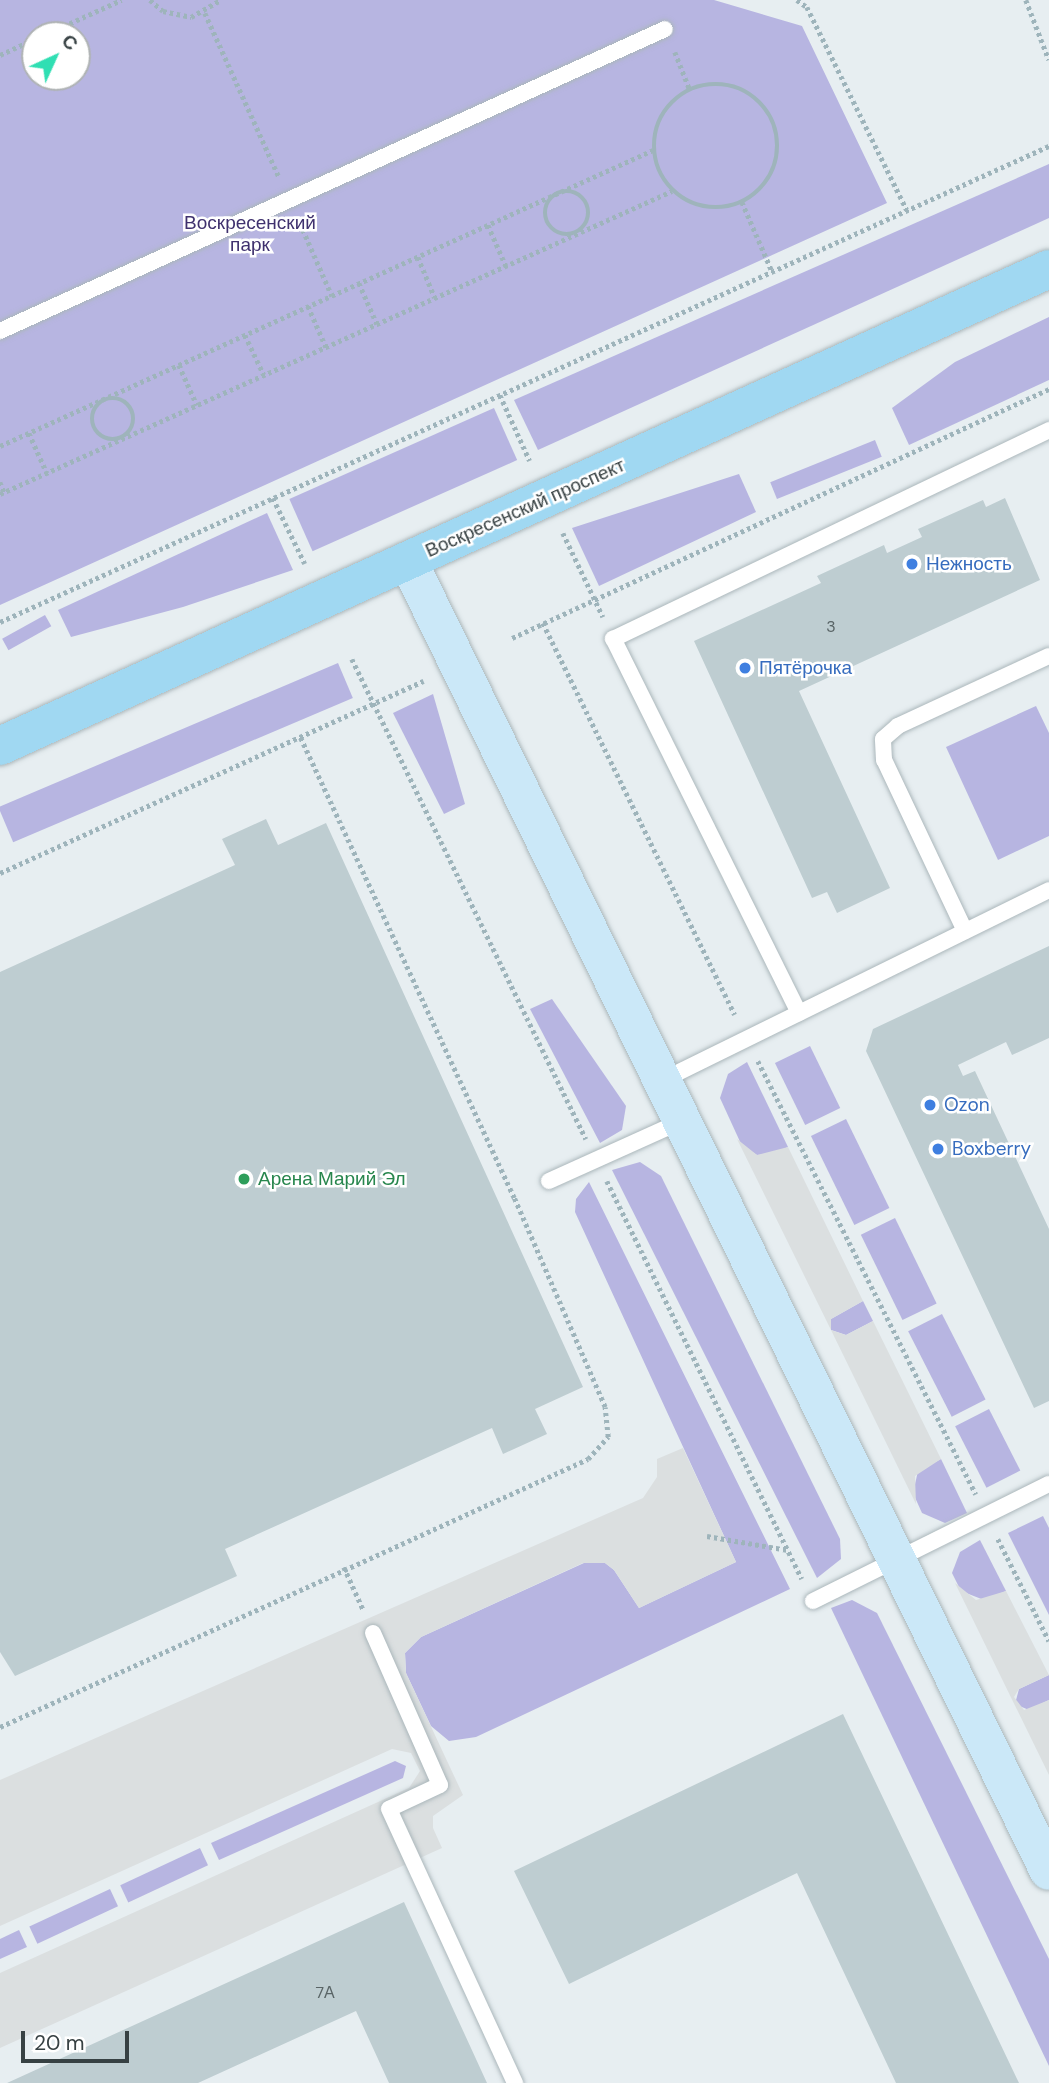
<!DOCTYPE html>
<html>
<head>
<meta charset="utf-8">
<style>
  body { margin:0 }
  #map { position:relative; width:1049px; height:2083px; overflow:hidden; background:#e7eef1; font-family:"DM Sans",sans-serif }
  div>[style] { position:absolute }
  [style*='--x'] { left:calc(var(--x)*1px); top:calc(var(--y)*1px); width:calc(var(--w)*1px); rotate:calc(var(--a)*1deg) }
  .green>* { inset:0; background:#b7b5e1; transform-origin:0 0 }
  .parking>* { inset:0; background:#dbdfe0 }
  .building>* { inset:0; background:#becdd1 }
  .path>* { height:4.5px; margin-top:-2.25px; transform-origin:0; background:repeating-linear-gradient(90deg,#9eb4bb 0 3.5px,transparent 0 7px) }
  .path>.ring { margin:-2.25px; padding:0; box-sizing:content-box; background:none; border:4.5px solid #9eb4bb; border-radius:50% }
  .roads { filter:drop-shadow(0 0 2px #abb7bb) drop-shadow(0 0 2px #abb7bb) }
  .service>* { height:16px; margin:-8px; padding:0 8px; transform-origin:8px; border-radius:8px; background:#fff }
  .secondary>* { height:38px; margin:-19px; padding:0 19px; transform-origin:19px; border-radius:19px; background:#cbe8f8 }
  .primary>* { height:38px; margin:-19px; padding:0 19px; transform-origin:19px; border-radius:19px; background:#a0d8f2 }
  .dots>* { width:19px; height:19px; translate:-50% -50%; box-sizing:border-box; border:4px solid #fff; border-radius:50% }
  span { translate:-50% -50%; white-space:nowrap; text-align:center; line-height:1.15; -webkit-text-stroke:5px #fff; paint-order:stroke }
  .number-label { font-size:16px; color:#596466 }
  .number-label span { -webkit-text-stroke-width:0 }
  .park-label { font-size:19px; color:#3f316e }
  .street-label { font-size:19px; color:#374143 }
  .shop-label { font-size:19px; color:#366cbe }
  .left { translate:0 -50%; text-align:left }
  .leisure-label { font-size:19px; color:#27864d }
  .north { position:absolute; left:21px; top:21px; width:70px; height:70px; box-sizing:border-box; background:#fff; border:2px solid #afb3b4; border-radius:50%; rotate:45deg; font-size:19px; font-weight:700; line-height:28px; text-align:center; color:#374143 }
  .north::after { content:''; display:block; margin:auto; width:24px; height:32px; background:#30dfb3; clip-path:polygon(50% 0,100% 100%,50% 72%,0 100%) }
  .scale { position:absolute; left:21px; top:2031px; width:108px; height:32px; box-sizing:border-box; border:4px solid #374143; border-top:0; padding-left:9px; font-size:21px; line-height:24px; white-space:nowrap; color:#374143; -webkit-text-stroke:5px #fff; paint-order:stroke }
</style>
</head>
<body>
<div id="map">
  <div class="green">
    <div style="clip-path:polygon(evenodd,0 0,714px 0,802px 26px,887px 203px,0 605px,0 0,35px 35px,77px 35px,77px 77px,35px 77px,35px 35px)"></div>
    <div style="clip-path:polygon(1049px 164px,1049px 218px,538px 450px,514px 400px)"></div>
    <div style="clip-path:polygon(1049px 317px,1049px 380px,909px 445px,892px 408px,955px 362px)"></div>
    <div style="left:494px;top:408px;width:57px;height:224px;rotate:66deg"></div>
    <div style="left:875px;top:440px;width:18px;height:113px;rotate:68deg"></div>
    <div style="clip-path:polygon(739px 474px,756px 512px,599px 586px,572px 528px)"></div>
    <div style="clip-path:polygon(267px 513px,293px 570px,183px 607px,71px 637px,58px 610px)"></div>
    <div style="left:45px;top:615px;width:13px;height:49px;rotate:61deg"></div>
    <div style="left:338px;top:663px;width:38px;height:369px;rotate:67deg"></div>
    <div style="clip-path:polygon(433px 694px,465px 804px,444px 814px,393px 713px)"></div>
    <div style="clip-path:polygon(1036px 706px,1049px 733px,1049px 836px,998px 860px,946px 747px)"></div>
    <div style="clip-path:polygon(552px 999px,626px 1106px,622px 1130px,600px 1143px,530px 1009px)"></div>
    <div style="left:810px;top:1046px;width:69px;height:39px;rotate:64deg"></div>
    <div style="clip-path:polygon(747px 1062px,788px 1147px,772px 1154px,757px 1155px,742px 1146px,720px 1098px,728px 1074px)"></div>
    <div style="left:846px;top:1119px;width:99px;height:39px;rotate:64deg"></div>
    <div style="clip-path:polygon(640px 1162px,661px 1176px,840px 1539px,841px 1559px,817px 1578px,612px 1170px)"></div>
    <div style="clip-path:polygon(589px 1182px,790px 1589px,476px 1737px,449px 1741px,431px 1726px,406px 1673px,405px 1653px,421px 1637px,584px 1563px,605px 1563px,614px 1570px,639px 1608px,736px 1562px,575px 1212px,576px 1199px)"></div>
    <div style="left:895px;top:1218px;width:95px;height:38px;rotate:64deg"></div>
    <div style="clip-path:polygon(863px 1301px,873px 1321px,846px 1335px,831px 1330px,831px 1319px)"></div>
    <div style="left:942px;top:1314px;width:96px;height:38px;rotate:63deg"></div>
    <div style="left:989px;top:1409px;width:69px;height:38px;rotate:63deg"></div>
    <div style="clip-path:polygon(941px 1459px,967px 1513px,945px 1523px,922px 1513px,913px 1493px,918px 1471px)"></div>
    <div style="clip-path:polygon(1043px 1516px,1049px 1528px,1049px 1615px,1008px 1533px)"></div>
    <div style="clip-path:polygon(980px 1540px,1006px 1591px,984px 1600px,961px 1591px,952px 1573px,960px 1552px)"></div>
    <div style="clip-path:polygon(852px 1600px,877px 1613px,1049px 1959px,1049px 2066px,831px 1608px)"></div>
    <div style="clip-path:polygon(1049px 1675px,1049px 1700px,1029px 1710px,1015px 1704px,1019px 1689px)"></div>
    <div style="clip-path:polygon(395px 1761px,406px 1766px,403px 1778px,219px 1860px,211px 1843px)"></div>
    <div style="left:200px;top:1848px;width:19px;height:88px;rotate:65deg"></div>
    <div style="left:110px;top:1889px;width:19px;height:89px;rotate:65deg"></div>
    <div style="clip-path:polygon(19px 1930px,27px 1947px,0 1959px,0 1939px)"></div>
  </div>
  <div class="parking">
    <div style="clip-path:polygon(737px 1139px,757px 1155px,788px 1147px,863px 1301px,831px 1319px,831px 1330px,846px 1335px,873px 1321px,941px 1459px,915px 1476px,916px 1504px,831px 1330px)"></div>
    <div style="clip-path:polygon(683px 1448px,736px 1562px,639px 1608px,614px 1570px,605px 1563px,583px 1563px,421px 1637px,405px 1653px,406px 1673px,463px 1795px,433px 1816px,433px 1828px,442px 1848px,0 2048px,0 1973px,409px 1788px,420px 1771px,411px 1753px,392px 1749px,0 1926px,0 1780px,643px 1498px,657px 1477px,657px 1459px)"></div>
    <div style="clip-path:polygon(955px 1583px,976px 1600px,1006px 1591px,1049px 1675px,1019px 1689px,1014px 1697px,1024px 1710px,1049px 1700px,1049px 1775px)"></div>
  </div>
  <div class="building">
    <div style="clip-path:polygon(1005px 498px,1040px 580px,799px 691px,890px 888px,837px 913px,827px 892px,812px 898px,694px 641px,821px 583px,817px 576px,884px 545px,887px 553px,922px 537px,918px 529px,983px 500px,986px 507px)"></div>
    <div style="clip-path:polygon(266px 819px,278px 845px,326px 823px,583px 1387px,535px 1409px,547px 1434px,503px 1454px,492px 1428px,225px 1549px,237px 1576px,15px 1676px,0 1652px,0 972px,235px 865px,222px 839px)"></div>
    <div style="clip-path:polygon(1049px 946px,1049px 1038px,1012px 1055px,1006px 1042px,958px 1065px,963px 1076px,975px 1071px,1049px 1229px,1049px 1401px,1034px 1408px,866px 1051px,873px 1029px)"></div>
    <div style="clip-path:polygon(843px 1714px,1019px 2083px,896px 2083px,797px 1873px,569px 1984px,514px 1871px)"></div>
    <div style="clip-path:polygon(404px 1902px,487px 2083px,389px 2083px,356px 2011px,198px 2083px,7px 2083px)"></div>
  </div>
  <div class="path">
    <div style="--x:150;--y:0;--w:17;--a:40"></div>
    <div style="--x:163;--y:11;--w:29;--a:12"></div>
    <div style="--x:191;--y:17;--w:34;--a:-30"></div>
    <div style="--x:797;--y:0;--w:12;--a:35"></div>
    <div style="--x:807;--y:7;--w:226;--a:63.8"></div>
    <div style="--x:1026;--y:0;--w:64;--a:69"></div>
    <div style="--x:205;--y:13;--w:180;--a:65.7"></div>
    <div style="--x:44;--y:35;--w:85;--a:-24.4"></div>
    <div style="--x:675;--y:52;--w:41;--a:68.5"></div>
    <div style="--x:0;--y:55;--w:38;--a:-25"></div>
    <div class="ring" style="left:654px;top:84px;width:119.5px;height:119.5px"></div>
    <div class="ring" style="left:545px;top:191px;width:39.5px;height:39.5px"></div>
    <div style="--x:742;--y:202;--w:75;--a:66.5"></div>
    <div style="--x:300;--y:223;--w:80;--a:66.3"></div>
    <div style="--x:488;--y:225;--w:45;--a:66.3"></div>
    <div style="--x:418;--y:257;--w:44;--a:67.5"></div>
    <div style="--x:359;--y:283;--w:45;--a:66.3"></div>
    <div style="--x:308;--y:306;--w:45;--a:66.3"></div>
    <div style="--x:245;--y:335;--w:44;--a:64.6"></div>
    <div style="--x:179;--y:365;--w:44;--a:65.8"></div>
    <div style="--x:500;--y:395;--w:72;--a:65.6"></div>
    <div class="ring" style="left:92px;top:398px;width:37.5px;height:37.5px"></div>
    <div style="--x:29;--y:433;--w:44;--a:65.8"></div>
    <div style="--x:0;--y:446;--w:717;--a:-24.38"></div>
    <div style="--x:0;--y:482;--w:11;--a:68"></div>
    <div style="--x:0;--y:494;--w:737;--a:-24.27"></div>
    <div style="--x:273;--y:498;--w:73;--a:64.1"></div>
    <div style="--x:563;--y:533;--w:93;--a:64.5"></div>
    <div style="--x:0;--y:622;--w:1152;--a:-24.41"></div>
    <div style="--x:543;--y:623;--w:436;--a:63.9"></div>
    <div style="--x:512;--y:638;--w:592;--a:-24.88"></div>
    <div style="--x:352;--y:659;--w:534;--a:64.01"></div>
    <div style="--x:0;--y:873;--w:465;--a:-24.4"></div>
    <div style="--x:758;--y:1061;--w:485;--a:63.3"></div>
    <div style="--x:607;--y:1181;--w:443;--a:63.9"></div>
    <div style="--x:707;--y:1536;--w:82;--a:9.8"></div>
    <div style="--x:998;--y:1539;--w:114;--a:63.4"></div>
    <div style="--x:344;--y:1567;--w:46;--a:65.7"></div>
    <div style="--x:0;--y:1727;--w:646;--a:-24.5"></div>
    <div style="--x:588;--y:1459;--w:30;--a:-48"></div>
    <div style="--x:608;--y:1437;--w:30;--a:-96"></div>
    <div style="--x:605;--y:1407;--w:228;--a:-113.5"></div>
    <div style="--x:514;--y:1198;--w:508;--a:-114.9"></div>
  </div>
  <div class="roads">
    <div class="service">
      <div style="--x:0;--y:331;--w:730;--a:-24.42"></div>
      <div style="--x:965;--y:931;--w:189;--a:-115.3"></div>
      <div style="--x:884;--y:760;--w:21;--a:-93"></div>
      <div style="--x:883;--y:739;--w:20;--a:-41"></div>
      <div style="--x:898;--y:726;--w:166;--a:-24.9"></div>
      <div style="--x:799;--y:1013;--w:418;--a:-116.4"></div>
      <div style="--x:613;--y:639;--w:484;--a:-25.6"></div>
      <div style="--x:663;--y:1080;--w:430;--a:-26.2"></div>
      <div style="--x:549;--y:1181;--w:146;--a:-24.3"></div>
      <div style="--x:813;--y:1601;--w:263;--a:-26.4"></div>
      <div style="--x:373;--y:1633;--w:166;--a:66.2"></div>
      <div style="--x:440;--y:1785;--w:56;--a:154.8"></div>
      <div style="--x:389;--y:1809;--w:302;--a:65.3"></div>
    </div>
    <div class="secondary">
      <div style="--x:408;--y:561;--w:1458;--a:63.93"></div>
    </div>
    <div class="primary">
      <div style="--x:0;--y:746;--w:1152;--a:-24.45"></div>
    </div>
  </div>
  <div class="dots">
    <div style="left:912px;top:564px;background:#3f7fe0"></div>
    <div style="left:745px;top:668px;background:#3f7fe0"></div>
    <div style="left:930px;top:1105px;background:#3f7fe0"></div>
    <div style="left:938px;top:1149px;background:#3f7fe0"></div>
    <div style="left:244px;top:1179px;background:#2e9e5b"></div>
  </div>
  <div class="number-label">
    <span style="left:831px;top:627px">3</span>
    <span style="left:325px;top:1993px">7А</span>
  </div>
  <div class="park-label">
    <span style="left:250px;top:234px">Воскресенский<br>парк</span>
  </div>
  <div class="street-label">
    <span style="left:525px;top:508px;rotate:-24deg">Воскресенский проспект</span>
  </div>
  <div class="shop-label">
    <span class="left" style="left:926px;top:564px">Нежность</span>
    <span class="left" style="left:759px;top:668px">Пятёрочка</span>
    <span class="left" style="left:944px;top:1105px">Ozon</span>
    <span class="left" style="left:952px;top:1149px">Boxberry</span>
  </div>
  <div class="leisure-label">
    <span class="left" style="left:258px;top:1179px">Арена Марий Эл</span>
  </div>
  <div class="north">С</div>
  <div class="scale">20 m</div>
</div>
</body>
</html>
